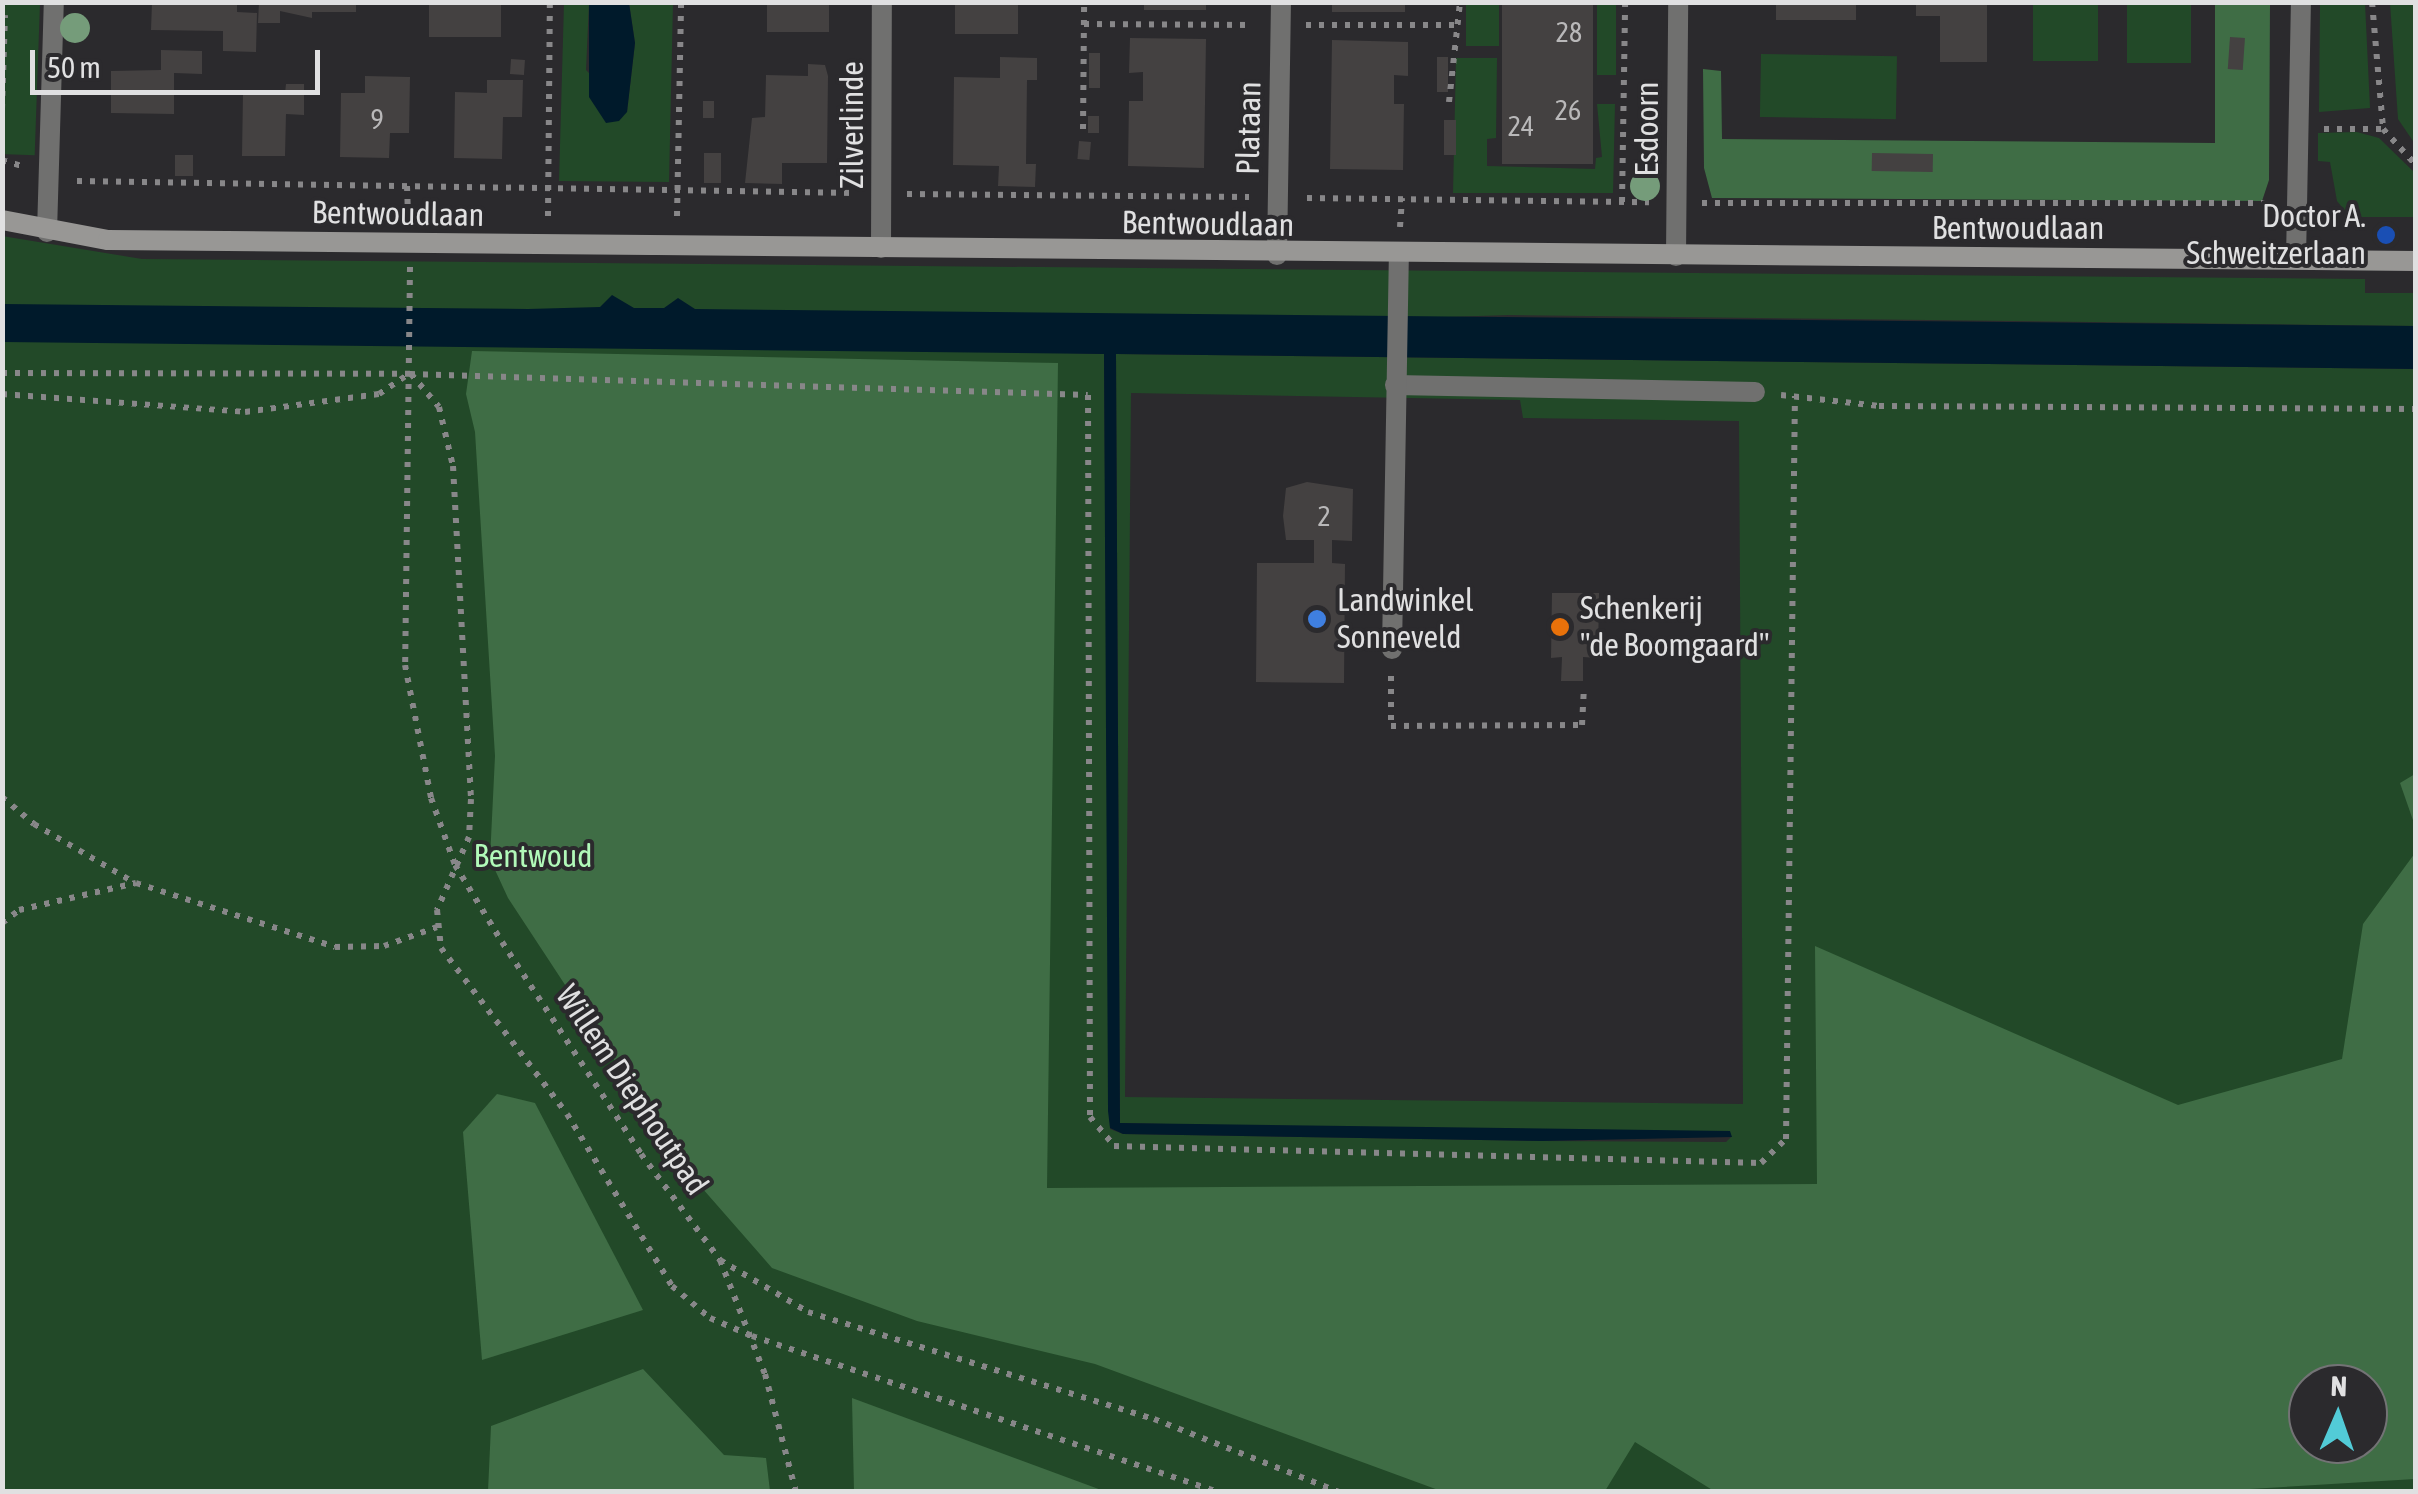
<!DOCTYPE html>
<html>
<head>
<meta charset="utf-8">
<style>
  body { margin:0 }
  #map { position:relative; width:2418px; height:1494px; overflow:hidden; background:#2b2a2d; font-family:"Asap Condensed",sans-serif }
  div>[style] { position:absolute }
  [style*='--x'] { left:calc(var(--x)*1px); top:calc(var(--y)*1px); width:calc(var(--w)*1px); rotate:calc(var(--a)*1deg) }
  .green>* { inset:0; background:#224928; transform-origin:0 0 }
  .forest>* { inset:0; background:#3f6d45 }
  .water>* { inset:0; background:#001a2b }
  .building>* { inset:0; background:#444141; transform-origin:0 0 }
  .path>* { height:6px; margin-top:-3px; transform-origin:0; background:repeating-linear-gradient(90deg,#888789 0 5px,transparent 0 13px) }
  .lane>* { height:20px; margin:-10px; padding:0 10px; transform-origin:10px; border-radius:10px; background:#70706f }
  .street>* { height:20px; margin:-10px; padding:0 10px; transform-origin:10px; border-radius:10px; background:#70706f }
  .secondary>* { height:20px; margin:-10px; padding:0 10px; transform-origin:10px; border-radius:10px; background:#989795 }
  .trees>* { width:30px; height:30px; margin:-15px; border-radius:50%; background:#759c7a }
  .dots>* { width:28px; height:28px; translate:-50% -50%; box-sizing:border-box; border:5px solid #2b2a2d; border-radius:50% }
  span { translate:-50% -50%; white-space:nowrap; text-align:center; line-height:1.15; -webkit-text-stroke:8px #2b2a2d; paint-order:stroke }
  .number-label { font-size:28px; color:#b9b8b9 }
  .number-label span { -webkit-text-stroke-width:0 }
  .street-label { font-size:32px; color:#e0e0e1 }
  .poi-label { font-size:32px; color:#e0e0e1 }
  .right { translate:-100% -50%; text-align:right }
  .left { translate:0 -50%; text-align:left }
  .park-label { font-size:32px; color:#b1f9b9 }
  .frame { position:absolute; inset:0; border:5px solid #e0e0e1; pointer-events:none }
  .north { position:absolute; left:2288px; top:1364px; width:100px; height:100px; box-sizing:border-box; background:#2b2a2d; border:2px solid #737375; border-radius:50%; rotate:2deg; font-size:28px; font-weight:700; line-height:40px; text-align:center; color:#e0e0e1 }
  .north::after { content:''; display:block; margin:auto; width:35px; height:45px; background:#52cbd7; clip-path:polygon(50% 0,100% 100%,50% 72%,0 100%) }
  .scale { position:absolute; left:30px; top:50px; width:290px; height:45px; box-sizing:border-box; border:5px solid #e0e0e1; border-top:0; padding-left:12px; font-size:30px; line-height:35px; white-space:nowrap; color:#e0e0e1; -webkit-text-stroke:8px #2b2a2d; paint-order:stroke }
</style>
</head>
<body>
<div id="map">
  <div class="green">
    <div style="left:3px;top:2px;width:37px;height:152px;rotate:2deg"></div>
    <div style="clip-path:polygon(564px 3px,589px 3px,586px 70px,627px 112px,635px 43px,629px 3px,673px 3px,669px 182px,559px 181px)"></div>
    <div style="left:1466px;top:3px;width:33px;height:43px"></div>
    <div style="left:1597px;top:3px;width:19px;height:72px"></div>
    <div style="left:2033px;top:3px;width:65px;height:58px"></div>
    <div style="left:2127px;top:3px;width:64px;height:60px"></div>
    <div style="clip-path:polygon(2320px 3px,2365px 3px,2370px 108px,2319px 112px)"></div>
    <div style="clip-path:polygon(2390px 3px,2415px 3px,2415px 144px,2398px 119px)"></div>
    <div style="left:1761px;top:54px;width:136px;height:63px;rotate:1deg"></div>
    <div style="clip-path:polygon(1456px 58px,1497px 58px,1496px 138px,1487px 139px,1487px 166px,1595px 169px,1596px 158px,1602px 157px,1597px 104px,1615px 104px,1613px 193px,1453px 193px)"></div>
    <div style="clip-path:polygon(2357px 132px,2379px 138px,2415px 173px,2415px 217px,2350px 217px,2337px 201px,2330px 162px,2318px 161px,2318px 133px)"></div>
    <div style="clip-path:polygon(evenodd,2px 236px,142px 259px,2365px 279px,2365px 293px,2415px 293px,2415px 326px,1509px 315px,1417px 318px,1068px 353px,1104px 354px,1110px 1129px,1123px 1134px,1542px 1141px,1726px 1142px,1732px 1136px,1120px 1123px,1116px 354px,2415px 369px,2415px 1491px,3px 1491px,2px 236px,1131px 393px,1520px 400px,1523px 418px,1739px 421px,1743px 1104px,1125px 1097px,1131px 393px,2px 236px,2308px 1384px,2368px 1384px,2368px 1444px,2308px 1444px,2308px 1384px)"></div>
  </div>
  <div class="forest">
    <div style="clip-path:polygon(2215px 3px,2270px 3px,2269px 180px,2262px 201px,1712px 198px,1704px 168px,1703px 69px,1721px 71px,1722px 139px,2215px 143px)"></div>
    <div style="clip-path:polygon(evenodd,472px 351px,1058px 363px,1047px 1188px,1817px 1184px,1815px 946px,2178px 1105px,2342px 1059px,2363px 924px,2415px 853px,2415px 1479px,2199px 1492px,1714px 1491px,1635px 1442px,1605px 1491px,1441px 1491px,1095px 1364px,917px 1321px,772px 1268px,688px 1172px,508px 898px,490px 859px,495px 756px,475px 432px,466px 394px,472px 351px,2368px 1384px,2368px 1444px,2308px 1444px,2308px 1384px,2368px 1384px)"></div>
    <div style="clip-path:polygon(2415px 774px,2415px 826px,2400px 783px)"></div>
    <div style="clip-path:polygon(497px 1094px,535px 1103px,643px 1310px,482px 1360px,463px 1132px)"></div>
    <div style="clip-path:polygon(643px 1369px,724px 1455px,766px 1458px,770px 1491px,488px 1491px,491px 1426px)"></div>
    <div style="clip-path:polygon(852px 1398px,1104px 1491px,854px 1491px)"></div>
  </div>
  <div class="water">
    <div style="clip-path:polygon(589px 3px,629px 3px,635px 43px,627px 112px,619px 121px,606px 123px,589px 97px)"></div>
    <div style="clip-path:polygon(612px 295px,634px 308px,664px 308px,678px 298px,695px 309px,2415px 326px,2416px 369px,1116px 354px,1120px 1123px,1730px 1131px,1732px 1137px,1542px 1141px,1123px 1134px,1110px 1128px,1108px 1111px,1104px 354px,3px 342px,3px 304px,528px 309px,600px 307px)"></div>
  </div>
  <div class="building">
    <div style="clip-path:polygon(152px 2px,237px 2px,237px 12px,257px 13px,256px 52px,223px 51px,223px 31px,151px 30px)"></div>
    <div style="clip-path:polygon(259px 2px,356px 2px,356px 12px,312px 12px,312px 18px,280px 11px,280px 23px,258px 23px)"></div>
    <div style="left:429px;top:2px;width:72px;height:35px"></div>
    <div style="left:767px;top:2px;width:62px;height:30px"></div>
    <div style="left:955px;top:2px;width:63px;height:32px"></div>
    <div style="left:1144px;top:2px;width:62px;height:8px"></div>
    <div style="left:1332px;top:2px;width:73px;height:10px"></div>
    <div style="left:1502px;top:2px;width:91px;height:162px"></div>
    <div style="left:1776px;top:2px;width:80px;height:18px"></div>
    <div style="clip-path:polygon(1916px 2px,1987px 2px,1987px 62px,1940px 62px,1940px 16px,1916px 16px)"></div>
    <div style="left:2230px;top:37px;width:15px;height:32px;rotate:4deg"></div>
    <div style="clip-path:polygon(1130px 38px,1206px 39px,1204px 168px,1128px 166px,1129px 101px,1143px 101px,1143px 72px,1129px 73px)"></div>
    <div style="clip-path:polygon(1332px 40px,1408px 42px,1408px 76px,1394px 75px,1394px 104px,1404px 104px,1403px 170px,1330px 169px)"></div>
    <div style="clip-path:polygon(161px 50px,202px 51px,202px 74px,174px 73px,174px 114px,111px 113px,111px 71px,161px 70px)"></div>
    <div style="left:1089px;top:53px;width:11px;height:35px"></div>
    <div style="clip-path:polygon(1000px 57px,1037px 58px,1037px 80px,1027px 80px,1026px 164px,1036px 164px,1035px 187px,998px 186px,999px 166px,953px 165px,954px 77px,1000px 78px)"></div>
    <div style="left:1437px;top:57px;width:11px;height:35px"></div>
    <div style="left:511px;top:59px;width:14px;height:15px;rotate:4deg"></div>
    <div style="clip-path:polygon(808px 64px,825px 65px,828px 76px,827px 163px,782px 163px,782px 184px,745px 183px,752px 118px,765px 117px,766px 75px,808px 76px)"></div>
    <div style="clip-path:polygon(365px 76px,410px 77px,409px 133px,390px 133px,389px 158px,340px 157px,341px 93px,365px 93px)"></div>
    <div style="clip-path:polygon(487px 80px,523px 80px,522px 117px,503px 117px,502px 159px,454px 158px,455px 92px,487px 93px)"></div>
    <div style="clip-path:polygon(286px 84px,304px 84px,304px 115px,286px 114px,285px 156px,242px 156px,243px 92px,285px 93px)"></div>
    <div style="left:703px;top:101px;width:11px;height:17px"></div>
    <div style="left:1088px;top:116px;width:11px;height:17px"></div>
    <div style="left:1444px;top:120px;width:12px;height:35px"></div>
    <div style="left:1079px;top:141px;width:12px;height:18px;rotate:5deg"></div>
    <div style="left:704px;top:153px;width:17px;height:30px"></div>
    <div style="left:1872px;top:153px;width:61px;height:18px;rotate:1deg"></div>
    <div style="left:175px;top:155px;width:18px;height:21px"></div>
    <div style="clip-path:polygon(1307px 482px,1353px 489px,1352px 541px,1332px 540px,1332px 563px,1345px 564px,1344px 683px,1256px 682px,1257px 563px,1314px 563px,1314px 540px,1286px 540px,1283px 516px,1286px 488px)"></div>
    <div style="clip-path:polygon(1552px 593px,1599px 593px,1598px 658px,1583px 657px,1583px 681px,1561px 681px,1562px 657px,1551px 658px)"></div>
  </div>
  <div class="path">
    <div style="--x:2372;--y:2;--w:127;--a:85"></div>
    <div style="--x:1084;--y:24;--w:169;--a:0.3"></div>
    <div style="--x:1306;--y:25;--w:154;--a:0"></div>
    <div style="--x:1449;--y:102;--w:101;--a:-83.7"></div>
    <div style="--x:2;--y:109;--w:94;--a:-88.2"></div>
    <div style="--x:1083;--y:129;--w:127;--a:-89.5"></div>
    <div style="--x:2324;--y:129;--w:59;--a:0"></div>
    <div style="--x:2383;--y:129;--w:49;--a:47.5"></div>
    <div style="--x:2;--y:160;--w:21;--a:17"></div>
    <div style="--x:77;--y:181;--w:777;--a:0.88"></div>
    <div style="--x:407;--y:186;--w:29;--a:88"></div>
    <div style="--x:907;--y:194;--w:342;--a:0.5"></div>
    <div style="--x:1307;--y:198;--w:342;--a:0.7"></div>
    <div style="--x:1622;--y:202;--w:200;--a:-89.1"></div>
    <div style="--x:1702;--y:203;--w:566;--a:0"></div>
    <div style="--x:548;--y:216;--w:214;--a:-89.5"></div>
    <div style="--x:677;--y:216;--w:214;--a:-88.9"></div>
    <div style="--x:1400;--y:227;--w:29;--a:-86"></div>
    <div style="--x:410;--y:267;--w:398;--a:90.7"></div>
    <div style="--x:405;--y:665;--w:136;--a:78.9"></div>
    <div style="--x:431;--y:798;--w:71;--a:70.3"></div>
    <div style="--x:455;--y:865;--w:90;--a:58.6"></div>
    <div style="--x:502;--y:942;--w:254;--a:56.7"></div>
    <div style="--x:641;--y:1154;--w:132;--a:53.3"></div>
    <div style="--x:720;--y:1260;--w:102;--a:30.6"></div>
    <div style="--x:808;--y:1312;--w:362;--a:17.2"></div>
    <div style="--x:1154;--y:1419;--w:199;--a:21.5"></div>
    <div style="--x:2;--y:373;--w:408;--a:0.1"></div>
    <div style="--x:410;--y:374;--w:678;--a:1.77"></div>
    <div style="--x:1088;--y:395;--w:722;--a:89.84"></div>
    <div style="--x:1090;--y:1117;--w:38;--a:50"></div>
    <div style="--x:1114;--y:1146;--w:647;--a:1.51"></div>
    <div style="--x:1761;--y:1163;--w:35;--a:-44"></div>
    <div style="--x:1786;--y:1139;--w:743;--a:-89.31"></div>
    <div style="--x:411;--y:374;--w:43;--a:49.7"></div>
    <div style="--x:439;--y:407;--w:61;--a:76.7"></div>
    <div style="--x:453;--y:466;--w:333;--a:86.9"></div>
    <div style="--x:471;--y:799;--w:38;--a:93"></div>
    <div style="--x:469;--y:837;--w:80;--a:113.7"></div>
    <div style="--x:437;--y:910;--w:38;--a:84"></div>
    <div style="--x:441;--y:948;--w:208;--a:52.8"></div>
    <div style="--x:567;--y:1114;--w:202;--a:58.6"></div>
    <div style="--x:672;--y:1286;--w:50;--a:40.1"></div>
    <div style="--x:710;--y:1318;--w:46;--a:23.2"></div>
    <div style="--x:752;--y:1336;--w:491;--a:18.5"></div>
    <div style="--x:2;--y:394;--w:244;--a:4.2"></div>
    <div style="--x:245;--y:412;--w:135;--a:-7.7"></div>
    <div style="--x:379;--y:394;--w:36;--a:-34"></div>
    <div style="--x:1781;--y:395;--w:99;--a:6.4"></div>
    <div style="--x:1879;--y:406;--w:537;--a:0.32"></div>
    <div style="--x:1391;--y:676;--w:50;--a:90"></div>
    <div style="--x:1391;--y:726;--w:191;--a:-0.3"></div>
    <div style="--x:1582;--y:725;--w:35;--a:-87"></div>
    <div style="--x:2;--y:797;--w:42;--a:40.2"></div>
    <div style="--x:34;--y:824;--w:117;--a:30.3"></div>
    <div style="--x:2;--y:923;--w:21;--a:-37"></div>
    <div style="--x:19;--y:910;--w:120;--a:-13"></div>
    <div style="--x:136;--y:883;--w:209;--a:17.8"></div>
    <div style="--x:335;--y:947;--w:49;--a:-1.2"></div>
    <div style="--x:384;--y:946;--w:56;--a:-19.7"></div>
    <div style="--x:720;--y:1260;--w:123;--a:68.5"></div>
    <div style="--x:765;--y:1374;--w:122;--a:75.3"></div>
  </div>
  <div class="lane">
    <div style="--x:1395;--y:385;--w:360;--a:1.1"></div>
    <div style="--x:1392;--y:649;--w:393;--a:-89"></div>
  </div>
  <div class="street">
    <div style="--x:47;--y:232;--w:230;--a:-88.3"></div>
    <div style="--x:881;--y:248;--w:246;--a:-89.8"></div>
    <div style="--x:1277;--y:255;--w:253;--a:-89.1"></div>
    <div style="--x:1676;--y:256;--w:254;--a:-89.5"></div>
    <div style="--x:2296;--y:259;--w:257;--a:-88.9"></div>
  </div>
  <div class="secondary">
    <div style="--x:2;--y:220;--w:108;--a:10.7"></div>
    <div style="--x:108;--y:240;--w:2308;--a:0.52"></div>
  </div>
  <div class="trees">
    <div style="left:75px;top:28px"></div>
    <div style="left:1645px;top:186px"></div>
  </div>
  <div class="dots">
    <div style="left:2386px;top:235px;background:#1a4fb4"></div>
    <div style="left:1317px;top:619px;background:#3f7fe0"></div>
    <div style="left:1560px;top:627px;background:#e8710a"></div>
  </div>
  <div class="number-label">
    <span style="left:1569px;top:32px">28</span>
    <span style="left:1568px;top:110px">26</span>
    <span style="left:377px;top:119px">9</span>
    <span style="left:1521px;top:126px">24</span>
    <span style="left:1324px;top:516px">2</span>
  </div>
  <div class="street-label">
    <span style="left:852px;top:125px;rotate:-90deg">Zilverlinde</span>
    <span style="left:1249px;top:128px;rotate:-89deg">Plataan</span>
    <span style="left:1647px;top:129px;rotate:-90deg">Esdoorn</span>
    <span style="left:398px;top:214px;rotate:1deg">Bentwoudlaan</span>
    <span style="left:1208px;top:224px;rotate:1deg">Bentwoudlaan</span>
    <span style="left:2018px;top:228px">Bentwoudlaan</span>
    <span style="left:632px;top:1090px;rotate:56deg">Willem Diephoutpad</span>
  </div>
  <div class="poi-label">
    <span class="right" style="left:2366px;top:235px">Doctor A.<br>Schweitzerlaan</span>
    <span class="left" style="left:1337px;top:619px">Landwinkel<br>Sonneveld</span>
    <span class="left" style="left:1580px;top:627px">Schenkerij<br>"de Boomgaard"</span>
  </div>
  <div class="park-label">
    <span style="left:533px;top:856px">Bentwoud</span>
  </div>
  <div class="frame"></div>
  <div class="north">N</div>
  <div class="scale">50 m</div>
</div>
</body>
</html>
